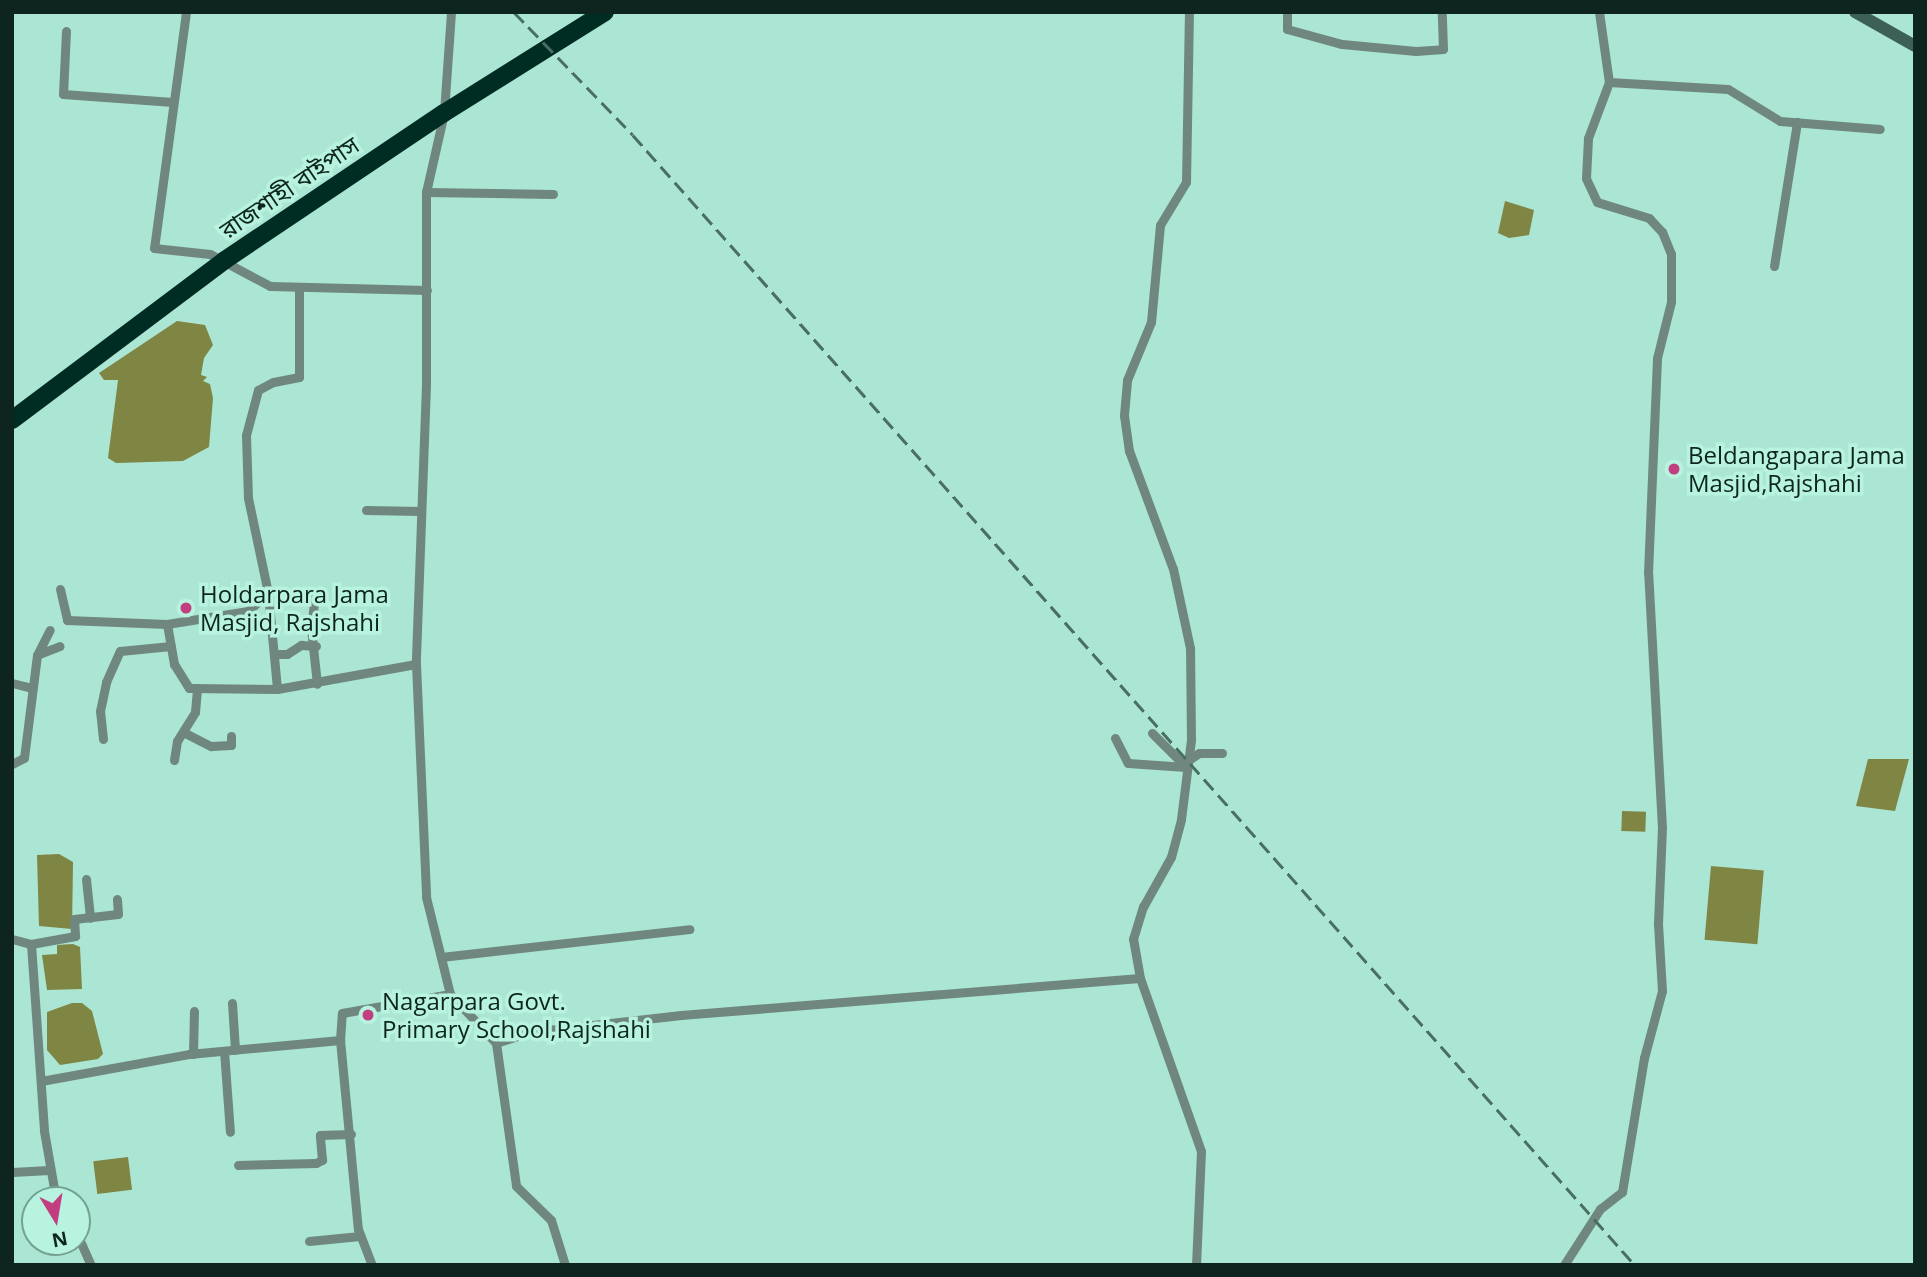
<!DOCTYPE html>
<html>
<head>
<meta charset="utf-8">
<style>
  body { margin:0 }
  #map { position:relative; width:1927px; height:1277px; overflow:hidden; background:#abe5d3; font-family:"Open Sans","Noto Sans Bengali",sans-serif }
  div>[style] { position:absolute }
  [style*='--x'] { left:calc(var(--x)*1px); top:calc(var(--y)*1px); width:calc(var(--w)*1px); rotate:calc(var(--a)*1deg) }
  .water>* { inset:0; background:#7f8543; transform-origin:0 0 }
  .street>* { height:9px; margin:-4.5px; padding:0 4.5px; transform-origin:4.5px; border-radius:4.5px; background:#6f877f }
  .secondary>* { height:12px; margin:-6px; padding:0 6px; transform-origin:6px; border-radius:6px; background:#3d6056 }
  .highway>* { height:18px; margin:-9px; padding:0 9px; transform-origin:9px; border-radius:9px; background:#002d23 }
  .rail>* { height:2.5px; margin-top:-1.25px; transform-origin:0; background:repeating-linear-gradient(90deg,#496e62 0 14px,transparent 0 21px) }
  .dots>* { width:19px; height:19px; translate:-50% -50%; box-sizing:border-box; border:4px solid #b8f3e0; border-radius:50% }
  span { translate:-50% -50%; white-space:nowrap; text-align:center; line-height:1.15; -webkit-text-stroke:7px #b8f3e0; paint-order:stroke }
  .street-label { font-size:24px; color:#0d251e }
  .poi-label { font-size:24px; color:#0d251e }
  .left { translate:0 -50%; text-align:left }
  .frame { position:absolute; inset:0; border:14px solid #0d251e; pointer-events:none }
  .north { position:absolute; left:21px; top:1186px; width:70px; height:70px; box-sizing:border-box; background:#b8f3e0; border:2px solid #74a192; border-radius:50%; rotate:169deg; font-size:19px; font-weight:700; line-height:28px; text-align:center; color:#0d251e }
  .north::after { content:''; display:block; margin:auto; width:24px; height:32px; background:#c33e81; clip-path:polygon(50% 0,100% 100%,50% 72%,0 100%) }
</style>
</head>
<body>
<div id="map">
  <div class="water">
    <div style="clip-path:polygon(1505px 201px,1534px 210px,1529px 235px,1509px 238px,1498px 233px)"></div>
    <div style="clip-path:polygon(177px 321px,205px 325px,213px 345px,204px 358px,201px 375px,207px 377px,203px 381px,210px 384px,213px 398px,209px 447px,183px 461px,116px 463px,108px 458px,118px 380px,104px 380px,99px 373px)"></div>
    <div style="clip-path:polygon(1868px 759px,1909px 759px,1895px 811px,1856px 806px)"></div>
    <div style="left:1622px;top:811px;width:24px;height:20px;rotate:2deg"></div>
    <div style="clip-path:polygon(59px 854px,73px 862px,72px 929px,39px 926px,37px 855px)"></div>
    <div style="left:1711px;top:866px;width:53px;height:74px;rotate:5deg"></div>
    <div style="clip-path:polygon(73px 944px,80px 947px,82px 989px,47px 990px,42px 955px,57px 954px,57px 945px)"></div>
    <div style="clip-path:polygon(72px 1003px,82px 1003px,92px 1011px,103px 1054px,98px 1059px,60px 1065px,47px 1050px,47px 1012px)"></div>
    <div style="left:128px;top:1157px;width:33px;height:35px;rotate:83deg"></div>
  </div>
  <div class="street">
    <div style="--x:186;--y:12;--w:238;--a:97.7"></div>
    <div style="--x:154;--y:248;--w:56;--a:6.1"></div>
    <div style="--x:210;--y:254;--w:68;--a:28.1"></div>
    <div style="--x:270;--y:286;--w:157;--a:1.5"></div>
    <div style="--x:451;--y:12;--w:101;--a:94"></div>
    <div style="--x:444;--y:113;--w:81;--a:102.8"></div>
    <div style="--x:426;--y:192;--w:193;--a:90"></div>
    <div style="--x:426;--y:385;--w:279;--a:92.1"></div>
    <div style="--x:416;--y:664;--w:233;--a:87.5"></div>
    <div style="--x:426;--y:897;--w:100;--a:76.1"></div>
    <div style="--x:450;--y:994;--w:67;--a:46.8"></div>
    <div style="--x:496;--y:1043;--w:144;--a:82"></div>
    <div style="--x:516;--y:1186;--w:49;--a:44.2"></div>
    <div style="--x:551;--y:1220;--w:47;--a:72.7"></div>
    <div style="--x:1287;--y:12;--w:17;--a:90"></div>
    <div style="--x:1287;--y:29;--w:57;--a:15.3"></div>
    <div style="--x:1342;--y:44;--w:74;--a:5.4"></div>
    <div style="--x:1416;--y:51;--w:27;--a:-4"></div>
    <div style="--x:1443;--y:49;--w:37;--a:-92"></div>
    <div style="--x:1599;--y:12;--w:71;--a:81.9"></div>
    <div style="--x:1609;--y:82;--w:119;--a:3.4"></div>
    <div style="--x:1728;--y:89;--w:61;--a:31.6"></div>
    <div style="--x:1780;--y:121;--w:100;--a:4.6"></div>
    <div style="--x:66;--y:31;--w:63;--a:92.7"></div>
    <div style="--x:63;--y:94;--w:110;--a:4.2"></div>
    <div style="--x:426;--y:192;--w:127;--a:0.9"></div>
    <div style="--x:1774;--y:266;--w:146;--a:-80.9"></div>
    <div style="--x:299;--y:290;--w:87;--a:90"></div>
    <div style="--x:299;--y:377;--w:26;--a:169"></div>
    <div style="--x:273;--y:382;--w:17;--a:152"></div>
    <div style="--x:258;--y:390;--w:47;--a:104.9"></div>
    <div style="--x:246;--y:435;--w:63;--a:88.2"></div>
    <div style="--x:248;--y:498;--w:97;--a:78.1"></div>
    <div style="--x:268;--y:593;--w:27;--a:138"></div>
    <div style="--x:248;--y:611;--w:82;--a:170.9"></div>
    <div style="--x:167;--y:624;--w:41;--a:80.1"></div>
    <div style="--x:174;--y:664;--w:28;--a:58"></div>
    <div style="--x:189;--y:688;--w:88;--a:0.7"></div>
    <div style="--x:277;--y:689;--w:141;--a:-10.2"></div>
    <div style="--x:366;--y:510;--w:55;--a:1"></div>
    <div style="--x:60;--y:589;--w:32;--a:77"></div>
    <div style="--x:67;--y:620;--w:100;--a:2.3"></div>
    <div style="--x:268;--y:593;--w:96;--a:84.6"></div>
    <div style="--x:315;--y:595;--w:33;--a:97"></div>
    <div style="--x:311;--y:628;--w:56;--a:83.9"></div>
    <div style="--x:39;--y:654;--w:22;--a:-21"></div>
    <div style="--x:276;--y:654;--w:11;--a:0"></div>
    <div style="--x:287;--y:654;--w:17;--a:-33"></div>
    <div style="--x:301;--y:645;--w:15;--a:4"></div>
    <div style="--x:12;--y:683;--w:21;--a:14"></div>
    <div style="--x:185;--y:733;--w:29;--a:27"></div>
    <div style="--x:211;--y:746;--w:20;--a:-3"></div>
    <div style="--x:231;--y:745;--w:9;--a:-90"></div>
    <div style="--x:1152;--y:733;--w:48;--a:45"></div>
    <div style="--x:1115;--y:738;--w:28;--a:63"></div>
    <div style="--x:1128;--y:763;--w:58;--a:3.9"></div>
    <div style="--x:103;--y:739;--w:28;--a:-96"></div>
    <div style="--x:100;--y:711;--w:30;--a:-78"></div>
    <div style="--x:106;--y:682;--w:34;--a:-66"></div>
    <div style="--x:120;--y:651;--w:51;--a:-5.6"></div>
    <div style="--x:174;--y:760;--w:19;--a:-81"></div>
    <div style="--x:177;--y:741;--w:34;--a:-58"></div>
    <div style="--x:195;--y:712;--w:24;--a:-85"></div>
    <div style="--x:1187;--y:761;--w:14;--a:-34"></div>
    <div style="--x:1199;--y:753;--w:23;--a:0"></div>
    <div style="--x:12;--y:764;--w:13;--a:-27"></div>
    <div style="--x:24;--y:758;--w:104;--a:-82.8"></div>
    <div style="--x:37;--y:655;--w:28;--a:-63"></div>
    <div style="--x:86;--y:879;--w:39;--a:84"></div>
    <div style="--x:12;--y:939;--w:20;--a:15"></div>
    <div style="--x:31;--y:944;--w:187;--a:86"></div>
    <div style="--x:44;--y:1131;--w:70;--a:80.1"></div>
    <div style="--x:31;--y:944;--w:45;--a:-10.3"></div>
    <div style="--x:75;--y:936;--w:17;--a:-93"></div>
    <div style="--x:74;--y:919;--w:44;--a:-6.5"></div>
    <div style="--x:118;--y:914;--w:15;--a:-94"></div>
    <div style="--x:441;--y:957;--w:250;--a:-6.4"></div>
    <div style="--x:1140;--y:978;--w:183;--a:70.6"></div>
    <div style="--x:1201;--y:1151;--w:114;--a:92.5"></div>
    <div style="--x:232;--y:1003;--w:47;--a:86.3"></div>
    <div style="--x:340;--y:1040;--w:190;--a:84.6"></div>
    <div style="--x:358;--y:1229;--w:39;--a:69"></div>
    <div style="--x:496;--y:1043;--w:36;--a:-18"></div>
    <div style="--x:530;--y:1032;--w:152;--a:-6.4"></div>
    <div style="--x:681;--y:1015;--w:460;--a:-4.6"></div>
    <div style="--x:1140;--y:978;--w:40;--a:-100"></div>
    <div style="--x:1133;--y:939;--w:34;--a:-73"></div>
    <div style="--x:1143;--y:907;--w:57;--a:-60.8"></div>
    <div style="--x:1171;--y:857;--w:39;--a:-75"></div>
    <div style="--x:1181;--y:819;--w:80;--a:-82.8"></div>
    <div style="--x:1191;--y:740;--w:92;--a:-90.6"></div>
    <div style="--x:1190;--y:648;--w:81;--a:-102.1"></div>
    <div style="--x:1173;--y:569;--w:126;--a:-110.4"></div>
    <div style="--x:1129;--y:451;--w:36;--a:-98"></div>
    <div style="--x:1124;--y:415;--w:35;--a:-85"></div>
    <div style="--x:1127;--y:380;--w:63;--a:-67.5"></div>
    <div style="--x:1151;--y:322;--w:97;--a:-84.7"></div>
    <div style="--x:1160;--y:225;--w:50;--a:-58.8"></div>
    <div style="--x:1186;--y:182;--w:170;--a:-89"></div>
    <div style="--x:224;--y:1051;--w:81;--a:85.8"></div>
    <div style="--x:193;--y:1054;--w:43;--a:-88.7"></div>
    <div style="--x:41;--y:1081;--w:150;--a:-10.3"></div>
    <div style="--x:189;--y:1054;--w:152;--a:-5.3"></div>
    <div style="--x:340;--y:1040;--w:27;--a:-86"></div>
    <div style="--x:342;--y:1013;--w:110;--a:-10"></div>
    <div style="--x:238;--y:1165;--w:78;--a:-1.5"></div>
    <div style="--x:316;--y:1163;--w:7;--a:-27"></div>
    <div style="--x:322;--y:1160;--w:25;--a:-95"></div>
    <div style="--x:320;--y:1135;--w:31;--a:-2"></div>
    <div style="--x:12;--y:1172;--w:37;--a:-3"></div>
    <div style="--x:77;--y:1234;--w:34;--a:66"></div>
    <div style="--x:309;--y:1241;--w:51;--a:-5.6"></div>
    <div style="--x:1564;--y:1265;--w:67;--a:-57.3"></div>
    <div style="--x:1600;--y:1209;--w:28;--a:-38"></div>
    <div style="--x:1622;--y:1192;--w:136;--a:-80.7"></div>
    <div style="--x:1644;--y:1058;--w:69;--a:-75"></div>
    <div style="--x:1662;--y:991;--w:68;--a:-93.4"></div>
    <div style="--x:1658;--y:923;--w:95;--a:-87.6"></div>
    <div style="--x:1662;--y:828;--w:255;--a:-93.1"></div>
    <div style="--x:1648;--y:573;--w:215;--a:-87.6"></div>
    <div style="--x:1657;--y:358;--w:58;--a:-76"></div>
    <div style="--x:1671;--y:302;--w:48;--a:-90"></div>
    <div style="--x:1671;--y:254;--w:24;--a:-112"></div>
    <div style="--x:1662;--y:232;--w:19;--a:-133"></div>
    <div style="--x:1649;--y:218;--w:54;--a:-162.9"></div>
    <div style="--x:1597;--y:202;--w:26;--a:-115"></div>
    <div style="--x:1586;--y:178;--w:40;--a:-87.1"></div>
    <div style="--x:1588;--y:138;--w:60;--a:-69.4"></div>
  </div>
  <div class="secondary">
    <div style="--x:1855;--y:12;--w:69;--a:29.5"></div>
  </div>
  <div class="highway">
    <div style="--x:12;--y:420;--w:266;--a:-36.9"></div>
    <div style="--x:225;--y:260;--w:264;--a:-33.9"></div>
    <div style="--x:444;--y:113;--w:190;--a:-32.1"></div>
  </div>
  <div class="rail">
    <div style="--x:514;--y:12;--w:171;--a:45.9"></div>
    <div style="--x:633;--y:135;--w:1510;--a:48.44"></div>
  </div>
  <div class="dots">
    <div style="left:1674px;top:469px;background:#c33e81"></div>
    <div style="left:186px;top:608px;background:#c33e81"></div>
    <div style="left:368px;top:1015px;background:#c33e81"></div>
  </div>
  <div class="street-label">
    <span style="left:289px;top:187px;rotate:-34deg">রাজশাহী বাইপাস</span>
  </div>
  <div class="poi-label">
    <span class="left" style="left:1688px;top:469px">Beldangapara Jama<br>Masjid,Rajshahi</span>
    <span class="left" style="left:200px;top:608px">Holdarpara Jama<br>Masjid, Rajshahi</span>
    <span class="left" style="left:382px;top:1015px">Nagarpara Govt.<br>Primary School,Rajshahi</span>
  </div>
  <div class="frame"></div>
  <div class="north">N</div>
</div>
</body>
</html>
